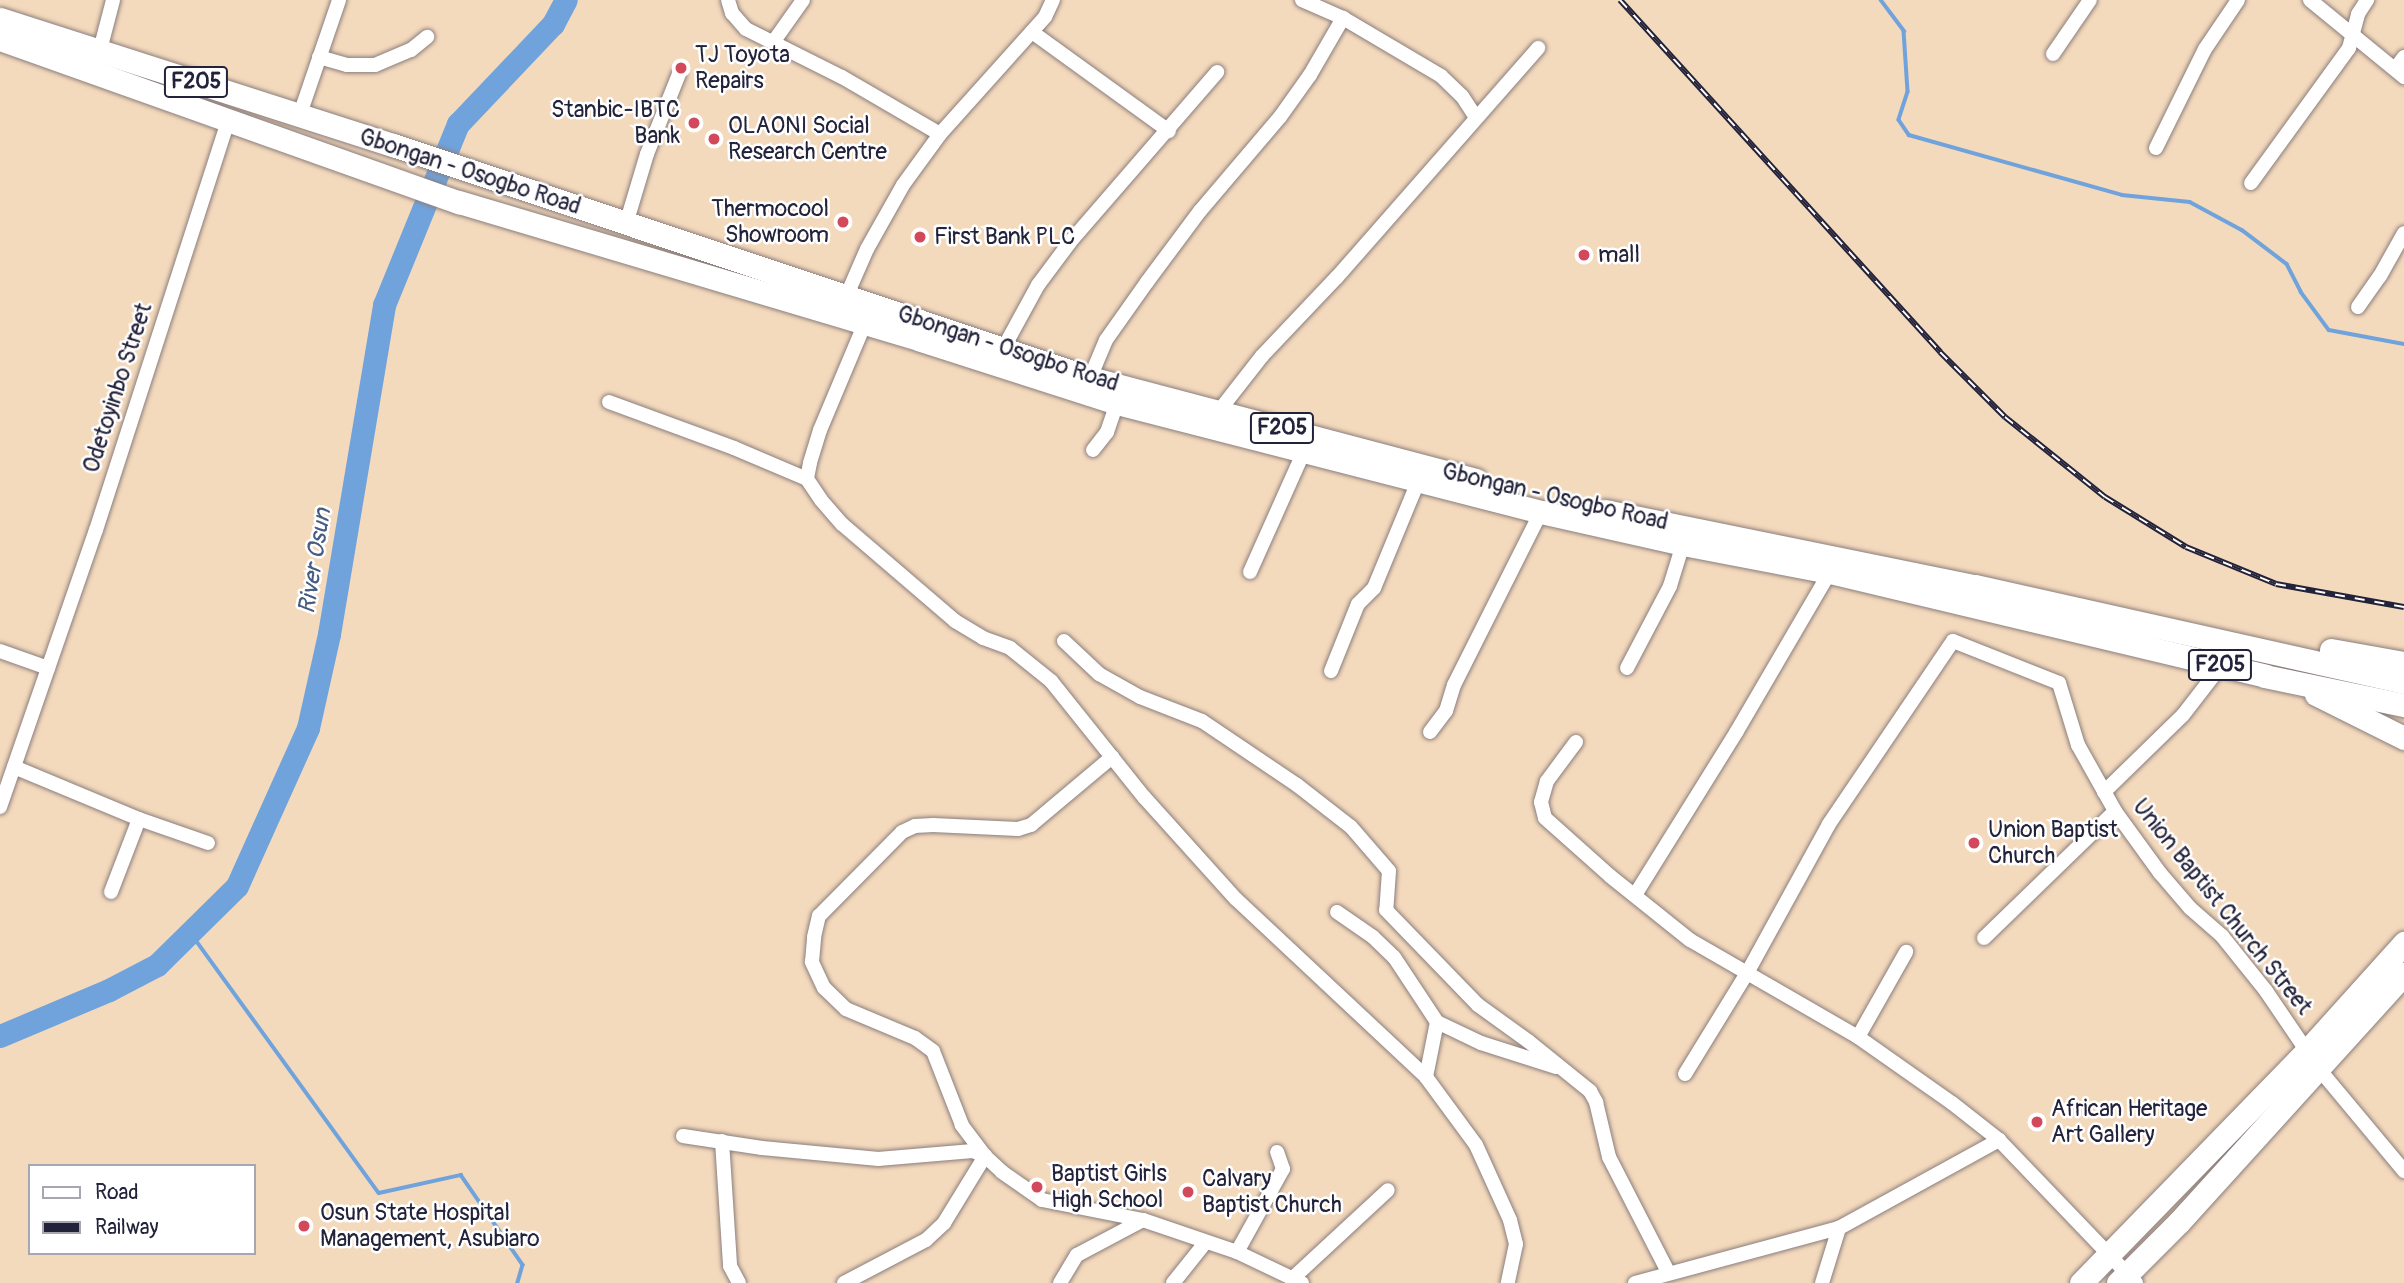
<!DOCTYPE html>
<html>
<head>
<meta charset="utf-8">
<style>
  body { margin:0 }
  #map { position:relative; width:2404px; height:1283px; overflow:hidden; background:#f4dabd; font-family:Pangolin,sans-serif }
  div>[style] { position:absolute }
  [style*='--x'] { left:calc(var(--x)*1px); top:calc(var(--y)*1px); width:calc(var(--w)*1px); rotate:calc(var(--a)*1deg) }
  .stream>* { height:3.5px; margin:-1.75px; padding:0 1.75px; transform-origin:1.75px; border-radius:1.75px; background:#70a3dc }
  .river>* { height:23px; margin:-11.5px; padding:0 11.5px; transform-origin:11.5px; border-radius:11.5px; background:#70a3dc }
  .roads { filter:drop-shadow(0 0 2px #8b7e7c) drop-shadow(0 0 2px #8b7e7c) }
  .street>* { height:14px; margin:-7px; padding:0 7px; transform-origin:7px; border-radius:7px; background:#fff }
  .primary>* { height:23px; margin:-11.5px; padding:0 11.5px; transform-origin:11.5px; border-radius:11.5px; background:#fff }
  .rail>* { height:6px; margin-top:-3px; transform-origin:0; background:repeating-linear-gradient(90deg,#fff 0 10px,#22223b 0 20px); box-sizing:border-box; border-block:2px solid #22223b }
  .dots>* { width:19px; height:19px; translate:-50% -50%; box-sizing:border-box; border:4px solid #fff; border-radius:50% }
  span { translate:-50% -50%; white-space:nowrap; text-align:center; line-height:1.15; -webkit-text-stroke:5px #fff; paint-order:stroke }
  .shield-label span { padding:2px 5px; background:#fff; border:2px solid; border-radius:5px; -webkit-text-stroke-width:0 }
  .shield-label { font-size:21px; color:#22223b; font-weight:700 }
  .poi-label { font-size:23px; color:#22223b }
  .left { translate:0 -50%; text-align:left }
  .right { translate:-100% -50%; text-align:right }
  .street-label { font-size:23px; color:#22223b }
  .water-label { font-size:24px; color:#455c83; font-style:italic }
  .legend { position:absolute; left:28px; top:1164px; width:228px; height:91px; box-sizing:border-box; background:#fff; border:2px solid #a7a7b1; margin:0; padding:9px 12px; list-style:none; font-size:21px; color:#22223b }
  .legend li { display:flex; align-items:center; gap:14px; height:35px }
  .legend b { width:35px; border:2px solid #a7a7b1 }
</style>
</head>
<body>
<div id="map">
  <div class="stream">
    <div style="--x:1881;--y:0;--w:39;--a:53"></div>
    <div style="--x:1904;--y:31;--w:61;--a:86.2"></div>
    <div style="--x:1908;--y:92;--w:29;--a:108"></div>
    <div style="--x:1899;--y:120;--w:18;--a:56"></div>
    <div style="--x:1909;--y:135;--w:221;--a:15.7"></div>
    <div style="--x:2122;--y:195;--w:68;--a:5.9"></div>
    <div style="--x:2190;--y:202;--w:59;--a:28.3"></div>
    <div style="--x:2242;--y:230;--w:56;--a:37.1"></div>
    <div style="--x:2287;--y:264;--w:31;--a:63"></div>
    <div style="--x:2301;--y:292;--w:47;--a:53.6"></div>
    <div style="--x:2329;--y:330;--w:76;--a:10.6"></div>
    <div style="--x:190;--y:932;--w:322;--a:54.1"></div>
    <div style="--x:379;--y:1193;--w:84;--a:-12.4"></div>
    <div style="--x:461;--y:1175;--w:109;--a:55.4"></div>
    <div style="--x:523;--y:1265;--w:19;--a:106"></div>
  </div>
  <div class="river">
    <div style="--x:0;--y:1036;--w:118;--a:-22.9"></div>
    <div style="--x:109;--y:990;--w:54;--a:-27.5"></div>
    <div style="--x:157;--y:965;--w:112;--a:-44.6"></div>
    <div style="--x:237;--y:886;--w:173;--a:-65.8"></div>
    <div style="--x:308;--y:728;--w:96;--a:-77.4"></div>
    <div style="--x:329;--y:634;--w:334;--a:-80.5"></div>
    <div style="--x:384;--y:305;--w:196;--a:-67.8"></div>
    <div style="--x:458;--y:124;--w:138;--a:-46.5"></div>
    <div style="--x:553;--y:24;--w:27;--a:-62"></div>
  </div>
  <div class="roads">
    <div class="street">
      <div style="--x:728;--y:0;--w:14;--a:73"></div>
      <div style="--x:732;--y:13;--w:21;--a:49"></div>
      <div style="--x:746;--y:29;--w:107;--a:26.6"></div>
      <div style="--x:842;--y:77;--w:113;--a:30.2"></div>
      <div style="--x:1302;--y:0;--w:45;--a:23.7"></div>
      <div style="--x:1343;--y:18;--w:114;--a:30.6"></div>
      <div style="--x:1441;--y:76;--w:29;--a:44"></div>
      <div style="--x:1462;--y:96;--w:24;--a:57"></div>
      <div style="--x:2310;--y:0;--w:122;--a:39.3"></div>
      <div style="--x:1032;--y:32;--w:169;--a:35.9"></div>
      <div style="--x:774;--y:41;--w:50;--a:-54.7"></div>
      <div style="--x:100;--y:50;--w:52;--a:-75.4"></div>
      <div style="--x:2053;--y:54;--w:65;--a:-55.6"></div>
      <div style="--x:319;--y:57;--w:29;--a:16"></div>
      <div style="--x:347;--y:65;--w:28;--a:0"></div>
      <div style="--x:375;--y:65;--w:39;--a:-23"></div>
      <div style="--x:411;--y:50;--w:21;--a:-39"></div>
      <div style="--x:2395;--y:69;--w:15;--a:-53"></div>
      <div style="--x:299;--y:117;--w:124;--a:-71.1"></div>
      <div style="--x:2156;--y:148;--w:110;--a:-63.7"></div>
      <div style="--x:2205;--y:49;--w:59;--a:-56"></div>
      <div style="--x:2251;--y:183;--w:167;--a:-54"></div>
      <div style="--x:2349;--y:48;--w:35;--a:-75"></div>
      <div style="--x:2358;--y:14;--w:17;--a:-57"></div>
      <div style="--x:626;--y:224;--w:73;--a:-73.3"></div>
      <div style="--x:647;--y:154;--w:86;--a:-68.2"></div>
      <div style="--x:846;--y:297;--w:52;--a:-66.4"></div>
      <div style="--x:867;--y:249;--w:73;--a:-60.6"></div>
      <div style="--x:903;--y:185;--w:63;--a:-54"></div>
      <div style="--x:940;--y:134;--w:157;--a:-48.1"></div>
      <div style="--x:1045;--y:17;--w:19;--a:-65"></div>
      <div style="--x:2358;--y:307;--w:38;--a:-55"></div>
      <div style="--x:2380;--y:276;--w:49;--a:-60.8"></div>
      <div style="--x:865;--y:323;--w:116;--a:112.8"></div>
      <div style="--x:820;--y:430;--w:34;--a:107"></div>
      <div style="--x:810;--y:463;--w:16;--a:101"></div>
      <div style="--x:807;--y:479;--w:25;--a:56"></div>
      <div style="--x:821;--y:500;--w:32;--a:49"></div>
      <div style="--x:842;--y:524;--w:149;--a:40.6"></div>
      <div style="--x:955;--y:621;--w:33;--a:31"></div>
      <div style="--x:983;--y:638;--w:29;--a:20"></div>
      <div style="--x:1010;--y:648;--w:53;--a:38.8"></div>
      <div style="--x:1051;--y:681;--w:149;--a:51.3"></div>
      <div style="--x:1144;--y:797;--w:137;--a:48"></div>
      <div style="--x:1236;--y:899;--w:260;--a:43.1"></div>
      <div style="--x:1426;--y:1077;--w:84;--a:53.7"></div>
      <div style="--x:1476;--y:1145;--w:82;--a:65.6"></div>
      <div style="--x:1510;--y:1220;--w:25;--a:76"></div>
      <div style="--x:1516;--y:1244;--w:40;--a:102"></div>
      <div style="--x:1003;--y:349;--w:73;--a:-61.3"></div>
      <div style="--x:1038;--y:285;--w:54;--a:-53.3"></div>
      <div style="--x:1070;--y:242;--w:225;--a:-49.1"></div>
      <div style="--x:1090;--y:378;--w:41;--a:-67.2"></div>
      <div style="--x:1106;--y:340;--w:71;--a:-54.7"></div>
      <div style="--x:1147;--y:282;--w:89;--a:-53.3"></div>
      <div style="--x:1200;--y:211;--w:123;--a:-49.6"></div>
      <div style="--x:1280;--y:117;--w:52;--a:-54.5"></div>
      <div style="--x:1310;--y:75;--w:66;--a:-59.9"></div>
      <div style="--x:609;--y:402;--w:133;--a:20.2"></div>
      <div style="--x:734;--y:448;--w:79;--a:23"></div>
      <div style="--x:1219;--y:411;--w:70;--a:-52"></div>
      <div style="--x:1262;--y:356;--w:109;--a:-46.5"></div>
      <div style="--x:1337;--y:277;--w:305;--a:-48.7"></div>
      <div style="--x:1093;--y:450;--w:23;--a:-52"></div>
      <div style="--x:1107;--y:432;--w:31;--a:-71"></div>
      <div style="--x:1250;--y:572;--w:133;--a:-65.9"></div>
      <div style="--x:1064;--y:641;--w:48;--a:43.3"></div>
      <div style="--x:1099;--y:674;--w:47;--a:29.3"></div>
      <div style="--x:1140;--y:697;--w:66;--a:21.2"></div>
      <div style="--x:1202;--y:721;--w:115;--a:34"></div>
      <div style="--x:1297;--y:785;--w:68;--a:37.9"></div>
      <div style="--x:1351;--y:827;--w:58;--a:49.2"></div>
      <div style="--x:1389;--y:871;--w:39;--a:94"></div>
      <div style="--x:1386;--y:910;--w:132;--a:45.9"></div>
      <div style="--x:1478;--y:1005;--w:62;--a:35.8"></div>
      <div style="--x:1528;--y:1041;--w:80;--a:38.9"></div>
      <div style="--x:1590;--y:1091;--w:13;--a:61"></div>
      <div style="--x:1596;--y:1102;--w:57;--a:76.7"></div>
      <div style="--x:1609;--y:1157;--w:129;--a:62.8"></div>
      <div style="--x:0;--y:651;--w:51;--a:19.5"></div>
      <div style="--x:1627;--y:668;--w:93;--a:-62.3"></div>
      <div style="--x:1670;--y:586;--w:44;--a:-72.8"></div>
      <div style="--x:1331;--y:671;--w:72;--a:-68.1"></div>
      <div style="--x:1358;--y:604;--w:23;--a:-45"></div>
      <div style="--x:1374;--y:588;--w:115;--a:-67.5"></div>
      <div style="--x:1430;--y:732;--w:26;--a:-53"></div>
      <div style="--x:1446;--y:711;--w:27;--a:-73"></div>
      <div style="--x:1454;--y:685;--w:194;--a:-63.3"></div>
      <div style="--x:1576;--y:742;--w:49;--a:126.6"></div>
      <div style="--x:1547;--y:781;--w:22;--a:106"></div>
      <div style="--x:1541;--y:802;--w:16;--a:76"></div>
      <div style="--x:1545;--y:818;--w:87;--a:41.7"></div>
      <div style="--x:1610;--y:876;--w:102;--a:38.7"></div>
      <div style="--x:1690;--y:940;--w:194;--a:30"></div>
      <div style="--x:1858;--y:1037;--w:115;--a:35.1"></div>
      <div style="--x:1952;--y:1103;--w:60;--a:38.2"></div>
      <div style="--x:1999;--y:1140;--w:198;--a:46.2"></div>
      <div style="--x:14;--y:767;--w:135;--a:22.6"></div>
      <div style="--x:139;--y:819;--w:73;--a:19.2"></div>
      <div style="--x:2104;--y:792;--w:110;--a:-44.3"></div>
      <div style="--x:2183;--y:715;--w:56;--a:-52.3"></div>
      <div style="--x:0;--y:807;--w:293;--a:-70.9"></div>
      <div style="--x:96;--y:530;--w:430;--a:-72.1"></div>
      <div style="--x:111;--y:892;--w:78;--a:-69"></div>
      <div style="--x:1635;--y:895;--w:193;--a:-58.1"></div>
      <div style="--x:1737;--y:731;--w:184;--a:-59.7"></div>
      <div style="--x:1337;--y:912;--w:44;--a:34.8"></div>
      <div style="--x:1373;--y:937;--w:29;--a:44"></div>
      <div style="--x:1394;--y:957;--w:78;--a:56.5"></div>
      <div style="--x:1437;--y:1022;--w:49;--a:25.5"></div>
      <div style="--x:1481;--y:1043;--w:79;--a:17.7"></div>
      <div style="--x:1984;--y:938;--w:182;--a:-44.1"></div>
      <div style="--x:1858;--y:1037;--w:98;--a:-60.5"></div>
      <div style="--x:1685;--y:1074;--w:116;--a:-58.4"></div>
      <div style="--x:1746;--y:975;--w:172;--a:-61.2"></div>
      <div style="--x:1829;--y:824;--w:221;--a:-55.9"></div>
      <div style="--x:1953;--y:641;--w:114;--a:21.6"></div>
      <div style="--x:2059;--y:683;--w:65;--a:73"></div>
      <div style="--x:2078;--y:745;--w:76;--a:60.7"></div>
      <div style="--x:2115;--y:811;--w:77;--a:54"></div>
      <div style="--x:2160;--y:873;--w:46;--a:49.4"></div>
      <div style="--x:2190;--y:908;--w:43;--a:41.2"></div>
      <div style="--x:2222;--y:936;--w:70;--a:51.3"></div>
      <div style="--x:2266;--y:991;--w:94;--a:55.8"></div>
      <div style="--x:2319;--y:1069;--w:133;--a:50.2"></div>
      <div style="--x:1426;--y:1077;--w:56;--a:-78.7"></div>
      <div style="--x:683;--y:1136;--w:80;--a:8.6"></div>
      <div style="--x:762;--y:1148;--w:117;--a:5.4"></div>
      <div style="--x:878;--y:1159;--w:95;--a:-4.8"></div>
      <div style="--x:973;--y:1151;--w:13;--a:23"></div>
      <div style="--x:985;--y:1156;--w:23;--a:43"></div>
      <div style="--x:1002;--y:1172;--w:49;--a:35"></div>
      <div style="--x:1042;--y:1200;--w:103;--a:11.2"></div>
      <div style="--x:1143;--y:1220;--w:99;--a:18.8"></div>
      <div style="--x:1237;--y:1252;--w:72;--a:25.5"></div>
      <div style="--x:722;--y:1141;--w:125;--a:86.3"></div>
      <div style="--x:730;--y:1266;--w:19;--a:62"></div>
      <div style="--x:1237;--y:1252;--w:95;--a:-61"></div>
      <div style="--x:1283;--y:1169;--w:18;--a:-109"></div>
      <div style="--x:1293;--y:1278;--w:129;--a:-42.8"></div>
      <div style="--x:844;--y:1283;--w:93;--a:-27.7"></div>
      <div style="--x:926;--y:1240;--w:25;--a:-43"></div>
      <div style="--x:944;--y:1223;--w:79;--a:-58.5"></div>
      <div style="--x:985;--y:1156;--w:39;--a:-127"></div>
      <div style="--x:962;--y:1125;--w:79;--a:-111.4"></div>
      <div style="--x:933;--y:1051;--w:22;--a:-144"></div>
      <div style="--x:915;--y:1038;--w:75;--a:-157.2"></div>
      <div style="--x:846;--y:1009;--w:30;--a:-136"></div>
      <div style="--x:824;--y:988;--w:29;--a:-115"></div>
      <div style="--x:812;--y:962;--w:25;--a:-85"></div>
      <div style="--x:814;--y:937;--w:22;--a:-77"></div>
      <div style="--x:819;--y:916;--w:118;--a:-45.3"></div>
      <div style="--x:902;--y:832;--w:14;--a:-25"></div>
      <div style="--x:915;--y:826;--w:18;--a:-3"></div>
      <div style="--x:933;--y:825;--w:85;--a:2.7"></div>
      <div style="--x:1018;--y:829;--w:14;--a:-17"></div>
      <div style="--x:1031;--y:825;--w:106;--a:-40"></div>
      <div style="--x:1060;--y:1283;--w:33;--a:-59"></div>
      <div style="--x:1077;--y:1255;--w:75;--a:-27.9"></div>
      <div style="--x:1173;--y:1283;--w:51;--a:-51.3"></div>
      <div style="--x:1635;--y:1283;--w:211;--a:-15.1"></div>
      <div style="--x:1839;--y:1228;--w:183;--a:-28.8"></div>
      <div style="--x:1822;--y:1283;--w:58;--a:-72.8"></div>
    </div>
    <div class="primary">
      <div style="--x:0;--y:19;--w:413;--a:17.8"></div>
      <div style="--x:393;--y:145;--w:735;--a:18.48"></div>
      <div style="--x:1090;--y:378;--w:399;--a:14.8"></div>
      <div style="--x:0;--y:39;--w:487;--a:19.6"></div>
      <div style="--x:459;--y:202;--w:482;--a:16.6"></div>
      <div style="--x:921;--y:340;--w:206;--a:17.8"></div>
      <div style="--x:1117;--y:403;--w:438;--a:14.4"></div>
      <div style="--x:1541;--y:512;--w:146;--a:12.7"></div>
      <div style="--x:1683;--y:544;--w:150;--a:10.8"></div>
      <div style="--x:1830;--y:572;--w:447;--a:13.4"></div>
      <div style="--x:2265;--y:676;--w:142;--a:11.8"></div>
      <div style="--x:1605;--y:511;--w:378;--a:11.5"></div>
      <div style="--x:1975;--y:586;--w:440;--a:12.6"></div>
      <div style="--x:2331;--y:650;--w:74;--a:10.1"></div>
      <div style="--x:2316;--y:694;--w:98;--a:26.6"></div>
      <div style="--x:2081;--y:1283;--w:322;--a:-45.8"></div>
      <div style="--x:2306;--y:1052;--w:147;--a:-48"></div>
      <div style="--x:2118;--y:1283;--w:86;--a:-45"></div>
      <div style="--x:2179;--y:1222;--w:335;--a:-47.8"></div>
    </div>
  </div>
  <div class="rail">
    <div style="--x:1620;--y:0;--w:476;--a:47.7"></div>
    <div style="--x:1940;--y:352;--w:92;--a:45"></div>
    <div style="--x:2005;--y:417;--w:128;--a:38.7"></div>
    <div style="--x:2105;--y:497;--w:95;--a:31.7"></div>
    <div style="--x:2186;--y:547;--w:97;--a:22.3"></div>
    <div style="--x:2276;--y:584;--w:130;--a:10.2"></div>
  </div>
  <div class="dots">
    <div style="left:681px;top:68px;background:#d1495b"></div>
    <div style="left:694px;top:123px;background:#d1495b"></div>
    <div style="left:714px;top:139px;background:#d1495b"></div>
    <div style="left:843px;top:222px;background:#d1495b"></div>
    <div style="left:920px;top:237px;background:#d1495b"></div>
    <div style="left:1584px;top:255px;background:#d1495b"></div>
    <div style="left:1974px;top:843px;background:#d1495b"></div>
    <div style="left:2037px;top:1122px;background:#d1495b"></div>
    <div style="left:1037px;top:1187px;background:#d1495b"></div>
    <div style="left:1188px;top:1192px;background:#d1495b"></div>
    <div style="left:304px;top:1226px;background:#d1495b"></div>
  </div>
  <div class="shield-label">
    <span style="left:196px;top:82px">F205</span>
    <span style="left:1282px;top:428px">F205</span>
    <span style="left:2220px;top:665px">F205</span>
  </div>
  <div class="poi-label">
    <span class="left" style="left:695px;top:68px">TJ Toyota<br>Repairs</span>
    <span class="right" style="left:680px;top:123px">Stanbic-IBTC<br>Bank</span>
    <span class="left" style="left:728px;top:139px">OLAONI Social<br>Research Centre</span>
    <span class="right" style="left:829px;top:222px">Thermocool<br>Showroom</span>
    <span class="left" style="left:934px;top:237px">First Bank PLC</span>
    <span class="left" style="left:1598px;top:255px">mall</span>
    <span class="left" style="left:1988px;top:843px">Union Baptist<br>Church</span>
    <span class="left" style="left:2051px;top:1122px">African Heritage<br>Art Gallery</span>
    <span class="left" style="left:1051px;top:1187px">Baptist Girls<br>High School</span>
    <span class="left" style="left:1202px;top:1192px">Calvary<br>Baptist Church</span>
    <span class="left" style="left:320px;top:1226px">Osun State Hospital<br>Management, Asubiaro</span>
  </div>
  <div class="street-label">
    <span style="left:470px;top:172px;rotate:18deg">Gbongan - Osogbo Road</span>
    <span style="left:1008px;top:349px;rotate:18deg">Gbongan - Osogbo Road</span>
    <span style="left:118px;top:388px;rotate:-72deg">Odetoyinbo Street</span>
    <span style="left:1555px;top:497px;rotate:13deg">Gbongan - Osogbo Road</span>
    <span style="left:2222px;top:907px;rotate:51deg">Union Baptist Church Street</span>
  </div>
  <div class="water-label">
    <span style="left:315px;top:561px;rotate:-81deg">River Osun</span>
  </div>
  <ul class="legend">
  <li><b style="height:9px;background:#fff"></b>Road</li>
  <li><b style="height:9px;background:#22223b"></b>Railway</li>
  </ul>
</div>
</body>
</html>
